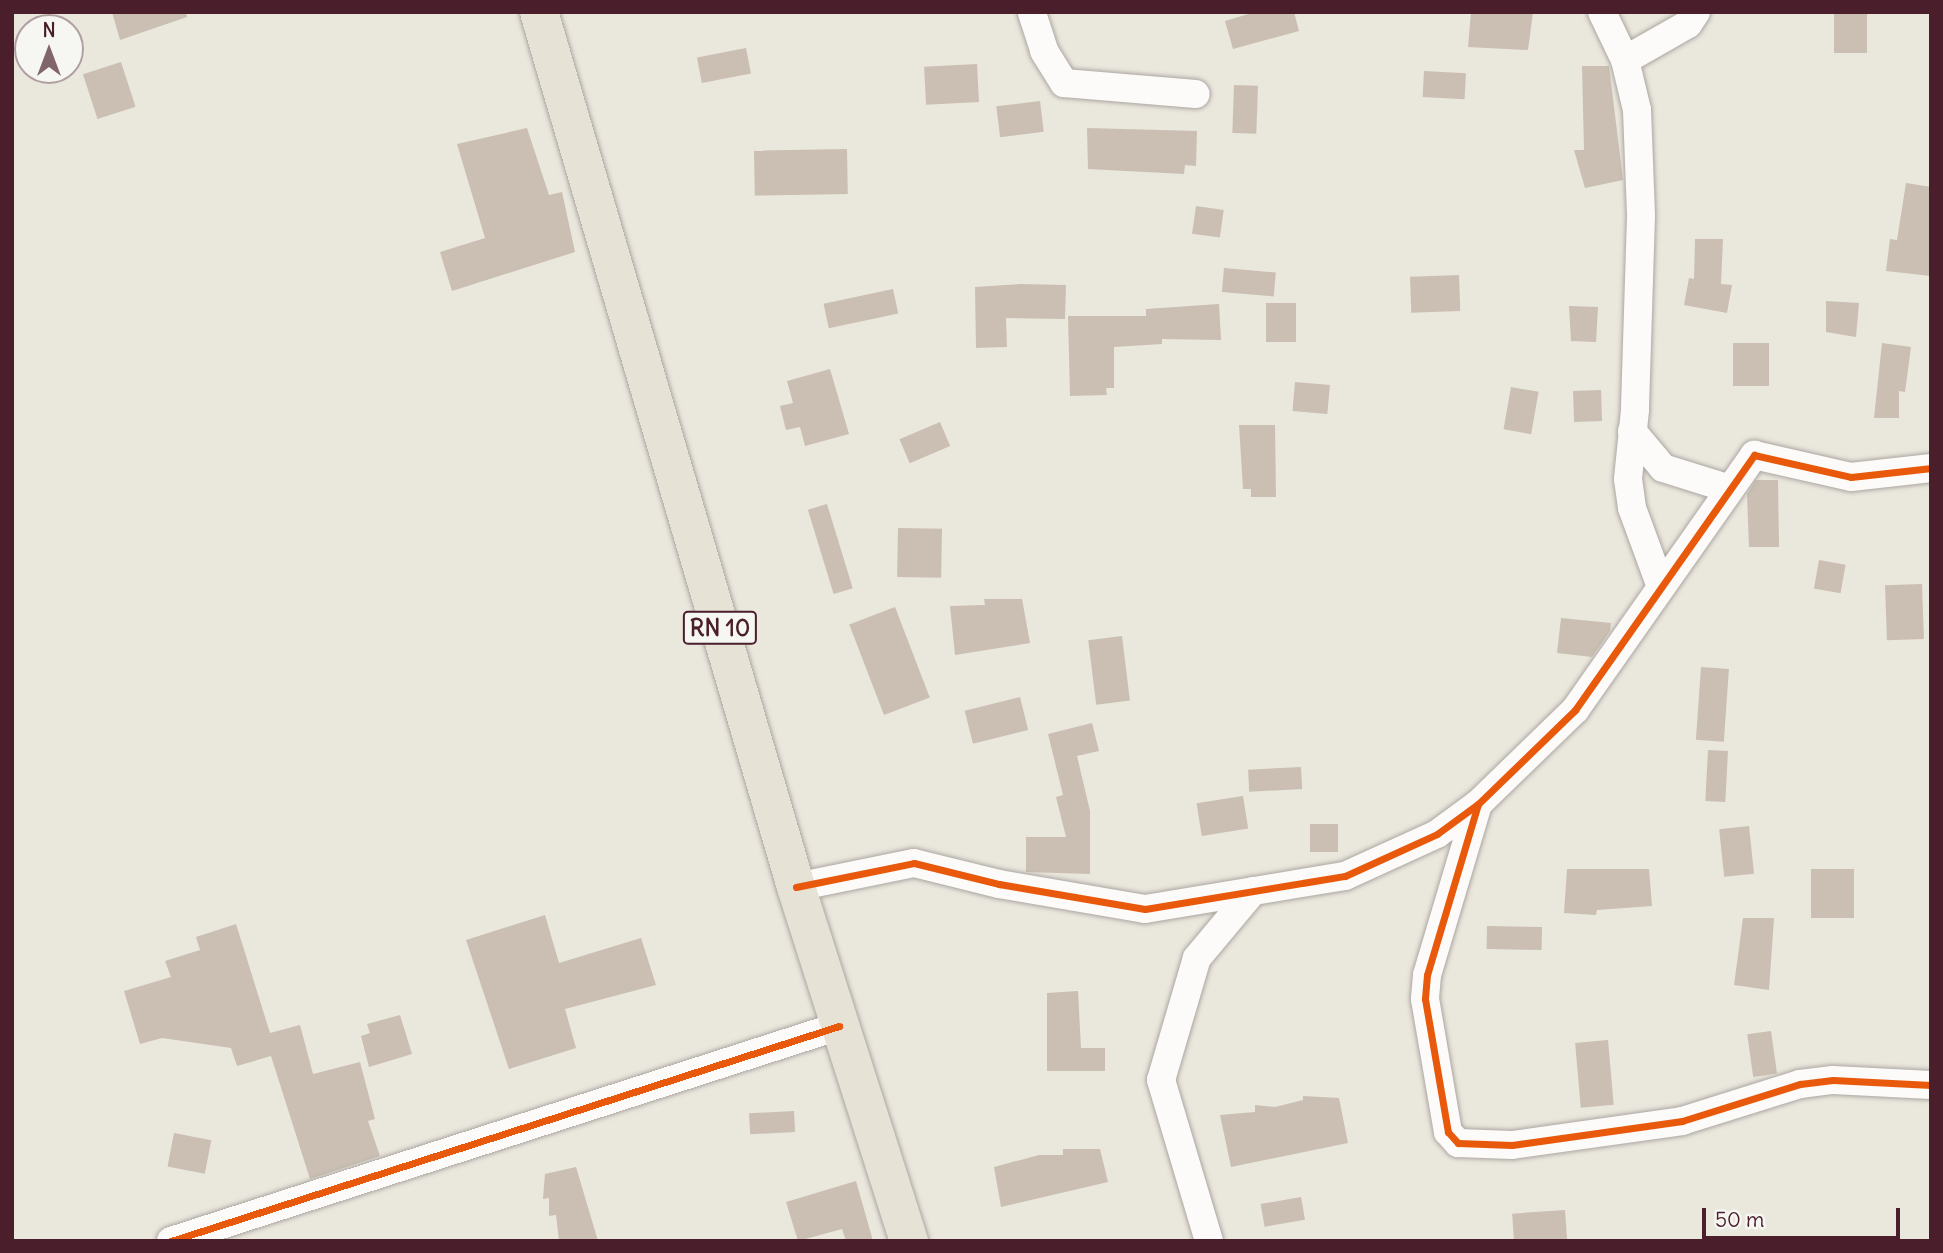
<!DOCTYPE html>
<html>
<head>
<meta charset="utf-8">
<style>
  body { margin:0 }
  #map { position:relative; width:1943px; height:1253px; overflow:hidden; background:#eae7dd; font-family:Delius,sans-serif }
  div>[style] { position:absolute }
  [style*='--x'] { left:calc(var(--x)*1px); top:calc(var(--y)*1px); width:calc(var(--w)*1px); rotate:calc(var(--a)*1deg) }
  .building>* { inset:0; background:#cabfb2; transform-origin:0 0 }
  .roads { filter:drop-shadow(0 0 2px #aca6a1) drop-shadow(0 0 2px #aca6a1) }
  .minor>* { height:28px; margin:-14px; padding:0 14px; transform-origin:14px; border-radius:14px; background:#fcfbfa }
  .primary>* { height:38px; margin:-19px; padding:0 19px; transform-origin:19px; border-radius:19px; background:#e7e2d6 }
  .cycleway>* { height:7px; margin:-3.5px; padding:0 3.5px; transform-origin:3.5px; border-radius:3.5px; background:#e8590c }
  span { translate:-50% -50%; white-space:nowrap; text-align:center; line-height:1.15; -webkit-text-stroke:5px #f6f6f2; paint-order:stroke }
  .shield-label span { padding:2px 5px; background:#f6f6f2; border:2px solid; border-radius:5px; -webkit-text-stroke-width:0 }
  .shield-label { font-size:23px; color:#4a1f2b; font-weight:700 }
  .frame { position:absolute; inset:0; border:14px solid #4a1f2b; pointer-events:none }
  .north { position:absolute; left:14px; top:14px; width:70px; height:70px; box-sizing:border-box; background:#f6f6f2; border:2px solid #b1a0a2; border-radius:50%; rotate:0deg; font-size:19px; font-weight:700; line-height:28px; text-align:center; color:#4a1f2b }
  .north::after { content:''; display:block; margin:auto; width:24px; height:32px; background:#826569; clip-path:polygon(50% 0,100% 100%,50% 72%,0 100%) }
  .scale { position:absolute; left:1702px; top:1208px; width:198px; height:32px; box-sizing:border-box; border:4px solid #4a1f2b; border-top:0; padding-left:9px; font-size:21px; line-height:24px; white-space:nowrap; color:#4a1f2b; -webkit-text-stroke:5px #f6f6f2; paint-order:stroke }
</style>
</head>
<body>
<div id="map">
  <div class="building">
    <div style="clip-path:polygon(112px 12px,186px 12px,187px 17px,120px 40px)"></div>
    <div style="clip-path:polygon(1255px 12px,1294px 12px,1299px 31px,1233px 49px,1225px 21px)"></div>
    <div style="clip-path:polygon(1471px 12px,1533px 12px,1528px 50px,1468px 47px)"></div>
    <div style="left:1834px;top:12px;width:33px;height:41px"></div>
    <div style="left:746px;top:48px;width:26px;height:50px;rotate:79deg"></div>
    <div style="left:121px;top:62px;width:47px;height:40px;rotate:72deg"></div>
    <div style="left:977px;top:64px;width:38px;height:53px;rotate:87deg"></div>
    <div style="clip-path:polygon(1582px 66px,1609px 66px,1623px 180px,1585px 188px,1574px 150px,1584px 150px)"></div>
    <div style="left:1424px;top:71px;width:42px;height:26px;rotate:3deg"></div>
    <div style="left:1234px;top:85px;width:24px;height:48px;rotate:2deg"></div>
    <div style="left:1040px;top:101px;width:31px;height:44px;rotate:83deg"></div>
    <div style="clip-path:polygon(527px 128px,549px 195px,562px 192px,575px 252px,452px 291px,440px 252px,485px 238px,457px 144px)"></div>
    <div style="clip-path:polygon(1087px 128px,1197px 131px,1196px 166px,1185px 165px,1184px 174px,1088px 169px)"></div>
    <div style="left:847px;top:149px;width:45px;height:93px;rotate:89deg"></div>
    <div style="clip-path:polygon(1906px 183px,1931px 187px,1931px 276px,1886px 271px,1890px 239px,1897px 240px)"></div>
    <div style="left:1196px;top:206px;width:28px;height:28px;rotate:8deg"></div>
    <div style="clip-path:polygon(1695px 239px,1723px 239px,1721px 284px,1732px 285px,1727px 313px,1684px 305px,1689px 278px,1694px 279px)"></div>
    <div style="left:1224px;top:268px;width:52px;height:24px;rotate:5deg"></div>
    <div style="left:1459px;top:275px;width:36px;height:49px;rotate:88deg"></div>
    <div style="clip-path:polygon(1020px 284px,1066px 285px,1065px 319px,1006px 318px,1007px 347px,976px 348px,975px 287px)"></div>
    <div style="left:893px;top:289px;width:25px;height:71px;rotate:78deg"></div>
    <div style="clip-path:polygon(1826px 301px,1859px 303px,1856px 337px,1826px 332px)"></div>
    <div style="left:1266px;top:303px;width:30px;height:39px"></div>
    <div style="clip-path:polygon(1219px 304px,1221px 340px,1162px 339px,1162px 344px,1114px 347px,1114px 388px,1106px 388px,1107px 395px,1070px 396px,1068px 316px,1146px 316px,1146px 309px)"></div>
    <div style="clip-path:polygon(1569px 306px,1598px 307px,1596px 342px,1571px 341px)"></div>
    <div style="left:1733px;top:343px;width:36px;height:43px"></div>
    <div style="clip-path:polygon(1882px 343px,1911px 347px,1905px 392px,1899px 391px,1899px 418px,1874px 418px)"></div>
    <div style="clip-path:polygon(830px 369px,849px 434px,805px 446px,800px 427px,786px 430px,780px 406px,793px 403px,787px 381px)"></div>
    <div style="left:1295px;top:382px;width:35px;height:29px;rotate:5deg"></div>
    <div style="left:1511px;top:387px;width:28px;height:43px;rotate:10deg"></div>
    <div style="left:1601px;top:390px;width:31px;height:28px;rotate:88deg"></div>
    <div style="left:940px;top:422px;width:26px;height:44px;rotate:67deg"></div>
    <div style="clip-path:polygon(1239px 425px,1275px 425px,1276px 497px,1251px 497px,1251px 489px,1243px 489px)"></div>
    <div style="clip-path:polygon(1756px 480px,1778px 480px,1779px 547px,1749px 547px,1747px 494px)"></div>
    <div style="left:827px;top:504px;width:88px;height:20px;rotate:73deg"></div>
    <div style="left:898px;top:528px;width:44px;height:49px;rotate:1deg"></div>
    <div style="left:1819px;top:560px;width:27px;height:29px;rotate:10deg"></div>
    <div style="left:1922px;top:584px;width:55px;height:37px;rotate:88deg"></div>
    <div style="clip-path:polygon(984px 599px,1022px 599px,1030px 643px,955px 655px,950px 606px,985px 605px)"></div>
    <div style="left:895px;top:607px;width:97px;height:49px;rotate:69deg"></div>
    <div style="clip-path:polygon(1561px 618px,1611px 623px,1610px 631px,1592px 657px,1557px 653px)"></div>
    <div style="left:1122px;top:636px;width:65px;height:34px;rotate:83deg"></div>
    <div style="left:1701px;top:667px;width:28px;height:73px;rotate:4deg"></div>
    <div style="left:1020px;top:697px;width:34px;height:57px;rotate:76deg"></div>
    <div style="clip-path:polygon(1092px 723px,1099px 751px,1077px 756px,1090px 811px,1090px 874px,1026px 872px,1026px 837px,1066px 837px,1056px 797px,1063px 795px,1048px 734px)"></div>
    <div style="left:1708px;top:750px;width:20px;height:51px;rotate:3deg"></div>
    <div style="left:1301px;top:767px;width:22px;height:53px;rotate:87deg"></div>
    <div style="left:1243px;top:796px;width:33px;height:47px;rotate:81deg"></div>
    <div style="left:1310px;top:824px;width:28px;height:28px"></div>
    <div style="left:1749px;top:826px;width:48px;height:30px;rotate:84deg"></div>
    <div style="clip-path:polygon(1567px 869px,1649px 869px,1652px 906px,1597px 910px,1596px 915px,1564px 913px)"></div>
    <div style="left:1811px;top:869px;width:43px;height:49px"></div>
    <div style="clip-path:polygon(545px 915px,559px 963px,641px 938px,656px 985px,565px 1009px,576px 1048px,509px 1069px,466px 940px)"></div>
    <div style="clip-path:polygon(1743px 918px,1774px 918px,1769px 990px,1734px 985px)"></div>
    <div style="clip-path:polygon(236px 924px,270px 1033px,300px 1025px,313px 1074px,360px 1062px,375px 1119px,368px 1121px,380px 1156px,310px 1179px,271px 1056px,237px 1066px,231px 1048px,162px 1038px,140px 1044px,124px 991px,171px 977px,165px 961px,200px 950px,196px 937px)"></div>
    <div style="left:1487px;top:926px;width:55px;height:23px;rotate:1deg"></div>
    <div style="clip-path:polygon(1078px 991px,1081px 1048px,1105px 1048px,1105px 1071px,1047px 1071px,1047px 993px)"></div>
    <div style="clip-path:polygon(400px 1015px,412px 1054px,369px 1067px,361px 1036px,370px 1033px,367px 1024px)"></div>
    <div style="left:1771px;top:1031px;width:43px;height:24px;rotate:82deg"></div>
    <div style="left:1608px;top:1040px;width:65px;height:33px;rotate:85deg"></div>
    <div style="clip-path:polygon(1303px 1096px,1339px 1098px,1348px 1143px,1231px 1167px,1220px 1115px,1255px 1112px,1255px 1105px,1275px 1107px,1303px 1100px)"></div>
    <div style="left:794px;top:1111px;width:21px;height:45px;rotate:87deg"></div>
    <div style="left:174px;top:1133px;width:38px;height:34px;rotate:11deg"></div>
    <div style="clip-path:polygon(1063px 1149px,1100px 1149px,1108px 1182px,1001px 1207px,994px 1167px,1039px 1155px,1063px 1155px)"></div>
    <div style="clip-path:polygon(576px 1167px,598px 1241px,559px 1241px,556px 1215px,549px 1216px,549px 1198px,543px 1199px,545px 1174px)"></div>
    <div style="clip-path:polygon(856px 1181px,873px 1241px,846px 1241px,842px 1229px,798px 1241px,786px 1202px)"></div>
    <div style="left:1301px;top:1197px;width:23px;height:41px;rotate:80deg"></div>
    <div style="left:1565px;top:1210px;width:31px;height:53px;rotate:86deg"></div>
  </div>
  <div class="roads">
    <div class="minor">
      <div style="--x:1602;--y:12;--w:53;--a:64.4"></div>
      <div style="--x:1625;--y:60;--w:51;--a:76.5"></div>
      <div style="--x:1637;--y:110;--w:106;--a:87.8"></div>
      <div style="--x:1641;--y:216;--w:194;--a:91.8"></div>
      <div style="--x:1635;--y:410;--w:69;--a:95.8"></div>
      <div style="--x:1628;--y:479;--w:29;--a:82"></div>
      <div style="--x:1632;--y:508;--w:84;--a:69.8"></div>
      <div style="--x:1032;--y:13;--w:40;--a:72"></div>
      <div style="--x:1044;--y:51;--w:38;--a:58"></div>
      <div style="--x:1064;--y:83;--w:132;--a:4.8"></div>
      <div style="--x:1625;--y:60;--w:73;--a:-29.7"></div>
      <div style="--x:1688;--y:24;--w:14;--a:-56"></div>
      <div style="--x:1632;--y:431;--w:48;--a:50"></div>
      <div style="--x:1663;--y:468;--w:70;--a:17.4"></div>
      <div style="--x:1478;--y:804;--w:178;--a:106.6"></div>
      <div style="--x:1427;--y:975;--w:24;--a:95"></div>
      <div style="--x:1425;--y:999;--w:135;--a:80.2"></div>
      <div style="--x:1448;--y:1132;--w:15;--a:48"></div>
      <div style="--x:1458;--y:1143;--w:54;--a:2.1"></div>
      <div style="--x:1512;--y:1145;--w:172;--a:-8"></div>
      <div style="--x:1682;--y:1121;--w:124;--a:-17.4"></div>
      <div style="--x:1800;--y:1084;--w:33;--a:-7"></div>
      <div style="--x:1833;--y:1080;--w:98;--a:2.9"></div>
      <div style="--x:796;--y:887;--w:120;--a:-11.5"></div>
      <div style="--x:914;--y:863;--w:88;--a:13.9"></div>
      <div style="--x:999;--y:884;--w:148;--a:9.7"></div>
      <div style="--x:1145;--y:909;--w:203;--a:-9.4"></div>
      <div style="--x:1345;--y:876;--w:101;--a:-24.5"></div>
      <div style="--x:1437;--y:834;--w:51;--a:-36.2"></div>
      <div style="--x:1478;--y:804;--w:135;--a:-44.1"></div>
      <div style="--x:1575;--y:710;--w:312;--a:-54.9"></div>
      <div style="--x:1754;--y:455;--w:99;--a:12.8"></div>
      <div style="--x:1851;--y:477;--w:81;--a:-6.4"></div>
      <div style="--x:171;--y:1241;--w:702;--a:-17.84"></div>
      <div style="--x:1209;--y:1241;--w:168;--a:-106.6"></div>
      <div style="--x:1161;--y:1080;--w:127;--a:-73.6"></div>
      <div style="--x:1197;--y:958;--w:87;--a:-50.1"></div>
    </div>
    <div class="primary">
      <div style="--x:539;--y:12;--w:912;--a:73.63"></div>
      <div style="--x:796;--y:887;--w:372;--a:72.3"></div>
    </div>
  </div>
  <div class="cycleway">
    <div style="--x:1478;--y:804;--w:178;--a:106.6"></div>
    <div style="--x:1427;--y:975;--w:24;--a:95"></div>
    <div style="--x:1425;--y:999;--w:135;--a:80.2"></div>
    <div style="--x:1448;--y:1132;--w:15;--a:48"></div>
    <div style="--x:1458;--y:1143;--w:54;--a:2.1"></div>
    <div style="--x:1512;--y:1145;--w:172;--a:-8"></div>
    <div style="--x:1682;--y:1121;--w:124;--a:-17.4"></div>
    <div style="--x:1800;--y:1084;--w:33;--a:-7"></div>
    <div style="--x:1833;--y:1080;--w:98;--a:2.9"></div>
    <div style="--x:796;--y:887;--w:120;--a:-11.5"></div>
    <div style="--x:914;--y:863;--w:88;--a:13.9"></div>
    <div style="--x:999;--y:884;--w:148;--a:9.7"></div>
    <div style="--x:1145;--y:909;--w:203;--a:-9.4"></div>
    <div style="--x:1345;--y:876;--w:101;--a:-24.5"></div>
    <div style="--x:1437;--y:834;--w:51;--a:-36.2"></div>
    <div style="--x:1478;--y:804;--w:135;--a:-44.1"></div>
    <div style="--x:1575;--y:710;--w:312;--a:-54.9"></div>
    <div style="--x:1754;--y:455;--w:99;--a:12.8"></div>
    <div style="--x:1851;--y:477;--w:81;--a:-6.4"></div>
    <div style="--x:171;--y:1241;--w:702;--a:-17.84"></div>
  </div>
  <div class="shield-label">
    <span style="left:720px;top:628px">RN 10</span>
  </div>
  <div class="frame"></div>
  <div class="north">N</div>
  <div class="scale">50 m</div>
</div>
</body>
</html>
